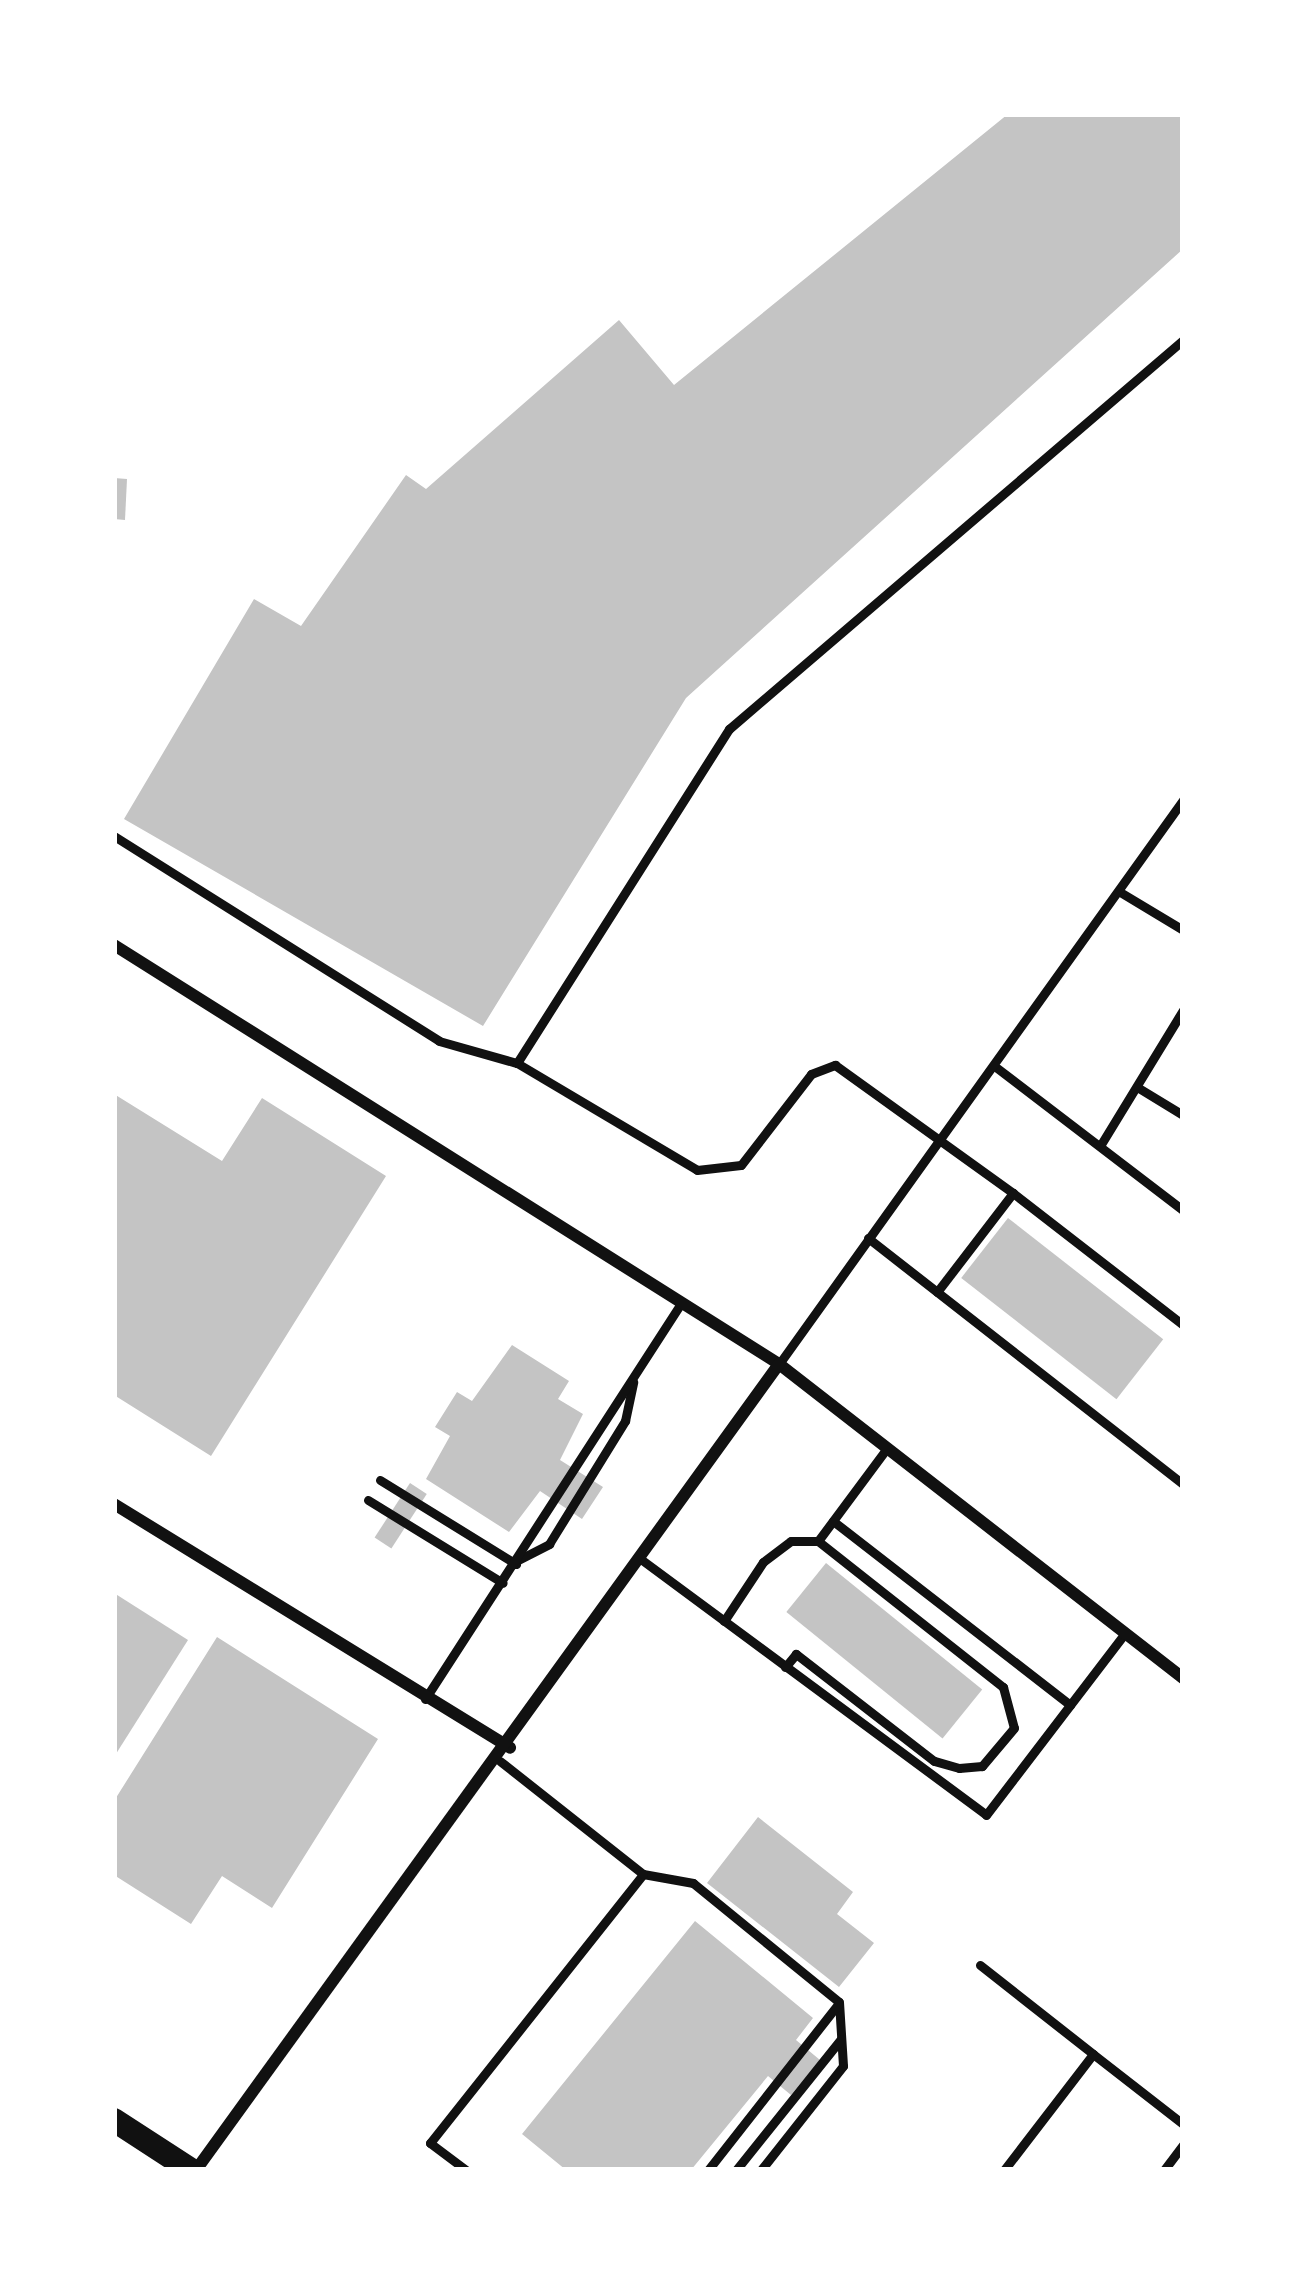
<!DOCTYPE html>
<html>
<head>
<meta charset="utf-8">
<style>
  body { margin:0 }
  #map { position:relative; width:1297px; height:2284px; overflow:hidden; background:#fff; font-family:Lora,serif }
  div>[style] { position:absolute }
  [style*='--x'] { left:calc(var(--x)*1px); top:calc(var(--y)*1px); width:calc(var(--w)*1px); rotate:calc(var(--a)*1deg) }
  .building>* { inset:0; background:#c4c4c4; transform-origin:0 0 }
  .service>* { height:9px; margin:-4.5px; padding:0 4.5px; transform-origin:4.5px; border-radius:4.5px; background:#111 }
  .minor>* { height:12px; margin:-6px; padding:0 6px; transform-origin:6px; border-radius:6px; background:#111 }
  .secondary>* { height:24px; margin:-12px; padding:0 12px; transform-origin:12px; border-radius:12px; background:#111 }
  span { translate:-50% -50%; white-space:nowrap; text-align:center; line-height:1.15; -webkit-text-stroke:12px #fff; paint-order:stroke }
  .frame { position:absolute; inset:0; border:117px solid #fff; pointer-events:none }
</style>
</head>
<body>
<div id="map">
  <div class="building">
    <div style="clip-path:polygon(1008px 114px,1183px 114px,1183px 249px,686px 698px,483px 1026px,124px 819px,254px 599px,301px 626px,406px 475px,426px 489px,619px 320px,674px 385px)"></div>
    <div style="clip-path:polygon(114px 478px,127px 479px,125px 520px,114px 519px)"></div>
    <div style="clip-path:polygon(114px 1094px,222px 1161px,262px 1098px,386px 1176px,211px 1456px,114px 1395px)"></div>
    <div style="left:1008px;top:1218px;width:197px;height:76px;rotate:38deg"></div>
    <div style="clip-path:polygon(512px 1345px,569px 1381px,558px 1399px,583px 1414px,560px 1460px,603px 1487px,582px 1519px,540px 1491px,509px 1532px,426px 1479px,450px 1436px,435px 1427px,457px 1392px,472px 1401px)"></div>
    <div style="left:410px;top:1483px;width:20px;height:65px;rotate:33deg"></div>
    <div style="left:826px;top:1563px;width:201px;height:63px;rotate:39deg"></div>
    <div style="clip-path:polygon(114px 1593px,188px 1640px,114px 1757px)"></div>
    <div style="clip-path:polygon(217px 1637px,378px 1739px,272px 1908px,222px 1876px,191px 1924px,114px 1875px,114px 1801px)"></div>
    <div style="clip-path:polygon(758px 1817px,853px 1892px,837px 1914px,874px 1943px,839px 1987px,707px 1883px)"></div>
    <div style="clip-path:polygon(695px 1921px,813px 2018px,796px 2040px,820px 2060px,791px 2095px,768px 2076px,691px 2170px,566px 2170px,522px 2134px)"></div>
  </div>
  <div class="service">
    <div style="--x:114;--y:836;--w:384;--a:32.2"></div>
    <div style="--x:439;--y:1041;--w:81;--a:15.8"></div>
    <div style="--x:517;--y:1063;--w:209;--a:30.7"></div>
    <div style="--x:697;--y:1170;--w:44;--a:-6.5"></div>
    <div style="--x:741;--y:1165;--w:115;--a:-52.4"></div>
    <div style="--x:811;--y:1074;--w:26;--a:-21"></div>
    <div style="--x:835;--y:1065;--w:219;--a:35.7"></div>
    <div style="--x:1120;--y:892;--w:74;--a:31.1"></div>
    <div style="--x:517;--y:1063;--w:396;--a:-57.6"></div>
    <div style="--x:729;--y:729;--w:598;--a:-40.59"></div>
    <div style="--x:997;--y:1068;--w:234;--a:37.4"></div>
    <div style="--x:1137;--y:1087;--w:54;--a:31.3"></div>
    <div style="--x:1100;--y:1146;--w:159;--a:-58.6"></div>
    <div style="--x:868;--y:1238;--w:400;--a:38"></div>
    <div style="--x:937;--y:1292;--w:125;--a:-52.5"></div>
    <div style="--x:1013;--y:1193;--w:215;--a:37.8"></div>
    <div style="--x:779;--y:1364;--w:694;--a:-54.39"></div>
    <div style="--x:380;--y:1480;--w:160;--a:31.7"></div>
    <div style="--x:368;--y:1500;--w:158;--a:31.6"></div>
    <div style="--x:833;--y:1521;--w:300;--a:37.8"></div>
    <div style="--x:818;--y:1541;--w:116;--a:-53.4"></div>
    <div style="--x:520;--y:1559;--w:33;--a:-27"></div>
    <div style="--x:549;--y:1544;--w:145;--a:-58.3"></div>
    <div style="--x:625;--y:1421;--w:40;--a:-78"></div>
    <div style="--x:642;--y:1560;--w:428;--a:36.5"></div>
    <div style="--x:986;--y:1815;--w:229;--a:-52.6"></div>
    <div style="--x:724;--y:1621;--w:71;--a:-56.5"></div>
    <div style="--x:763;--y:1562;--w:35;--a:-37"></div>
    <div style="--x:791;--y:1541;--w:27;--a:0"></div>
    <div style="--x:818;--y:1541;--w:236;--a:38.3"></div>
    <div style="--x:1003;--y:1687;--w:42;--a:75"></div>
    <div style="--x:1014;--y:1728;--w:50;--a:130.1"></div>
    <div style="--x:982;--y:1766;--w:23;--a:175"></div>
    <div style="--x:959;--y:1768;--w:26;--a:-164"></div>
    <div style="--x:934;--y:1761;--w:175;--a:-142.2"></div>
    <div style="--x:796;--y:1654;--w:17;--a:130"></div>
    <div style="--x:425;--y:1699;--w:473;--a:-57.1"></div>
    <div style="--x:643;--y:1874;--w:51;--a:10.2"></div>
    <div style="--x:693;--y:1883;--w:188;--a:39.2"></div>
    <div style="--x:839;--y:2002;--w:64;--a:86.4"></div>
    <div style="--x:843;--y:2066;--w:132;--a:128.3"></div>
    <div style="--x:980;--y:1965;--w:144;--a:38.2"></div>
    <div style="--x:466;--y:2170;--w:45;--a:-143.1"></div>
    <div style="--x:430;--y:2143;--w:343;--a:-51.6"></div>
    <div style="--x:643;--y:1874;--w:182;--a:-141.7"></div>
    <div style="--x:708;--y:2170;--w:211;--a:-51.9"></div>
    <div style="--x:736;--y:2170;--w:168;--a:-51.3"></div>
    <div style="--x:1004;--y:2170;--w:146;--a:-52.5"></div>
    <div style="--x:1093;--y:2054;--w:114;--a:37.9"></div>
    <div style="--x:1164;--y:2170;--w:31;--a:-53"></div>
  </div>
  <div class="minor">
    <div style="--x:114;--y:945;--w:786;--a:32.21"></div>
    <div style="--x:779;--y:1364;--w:512;--a:37.86"></div>
    <div style="--x:114;--y:1504;--w:465;--a:31.6"></div>
    <div style="--x:196;--y:2170;--w:995;--a:-54.12"></div>
  </div>
  <div class="secondary">
    <div style="--x:114;--y:2120;--w:92;--a:33"></div>
  </div>
  <div class="frame"></div>
</div>
</body>
</html>
